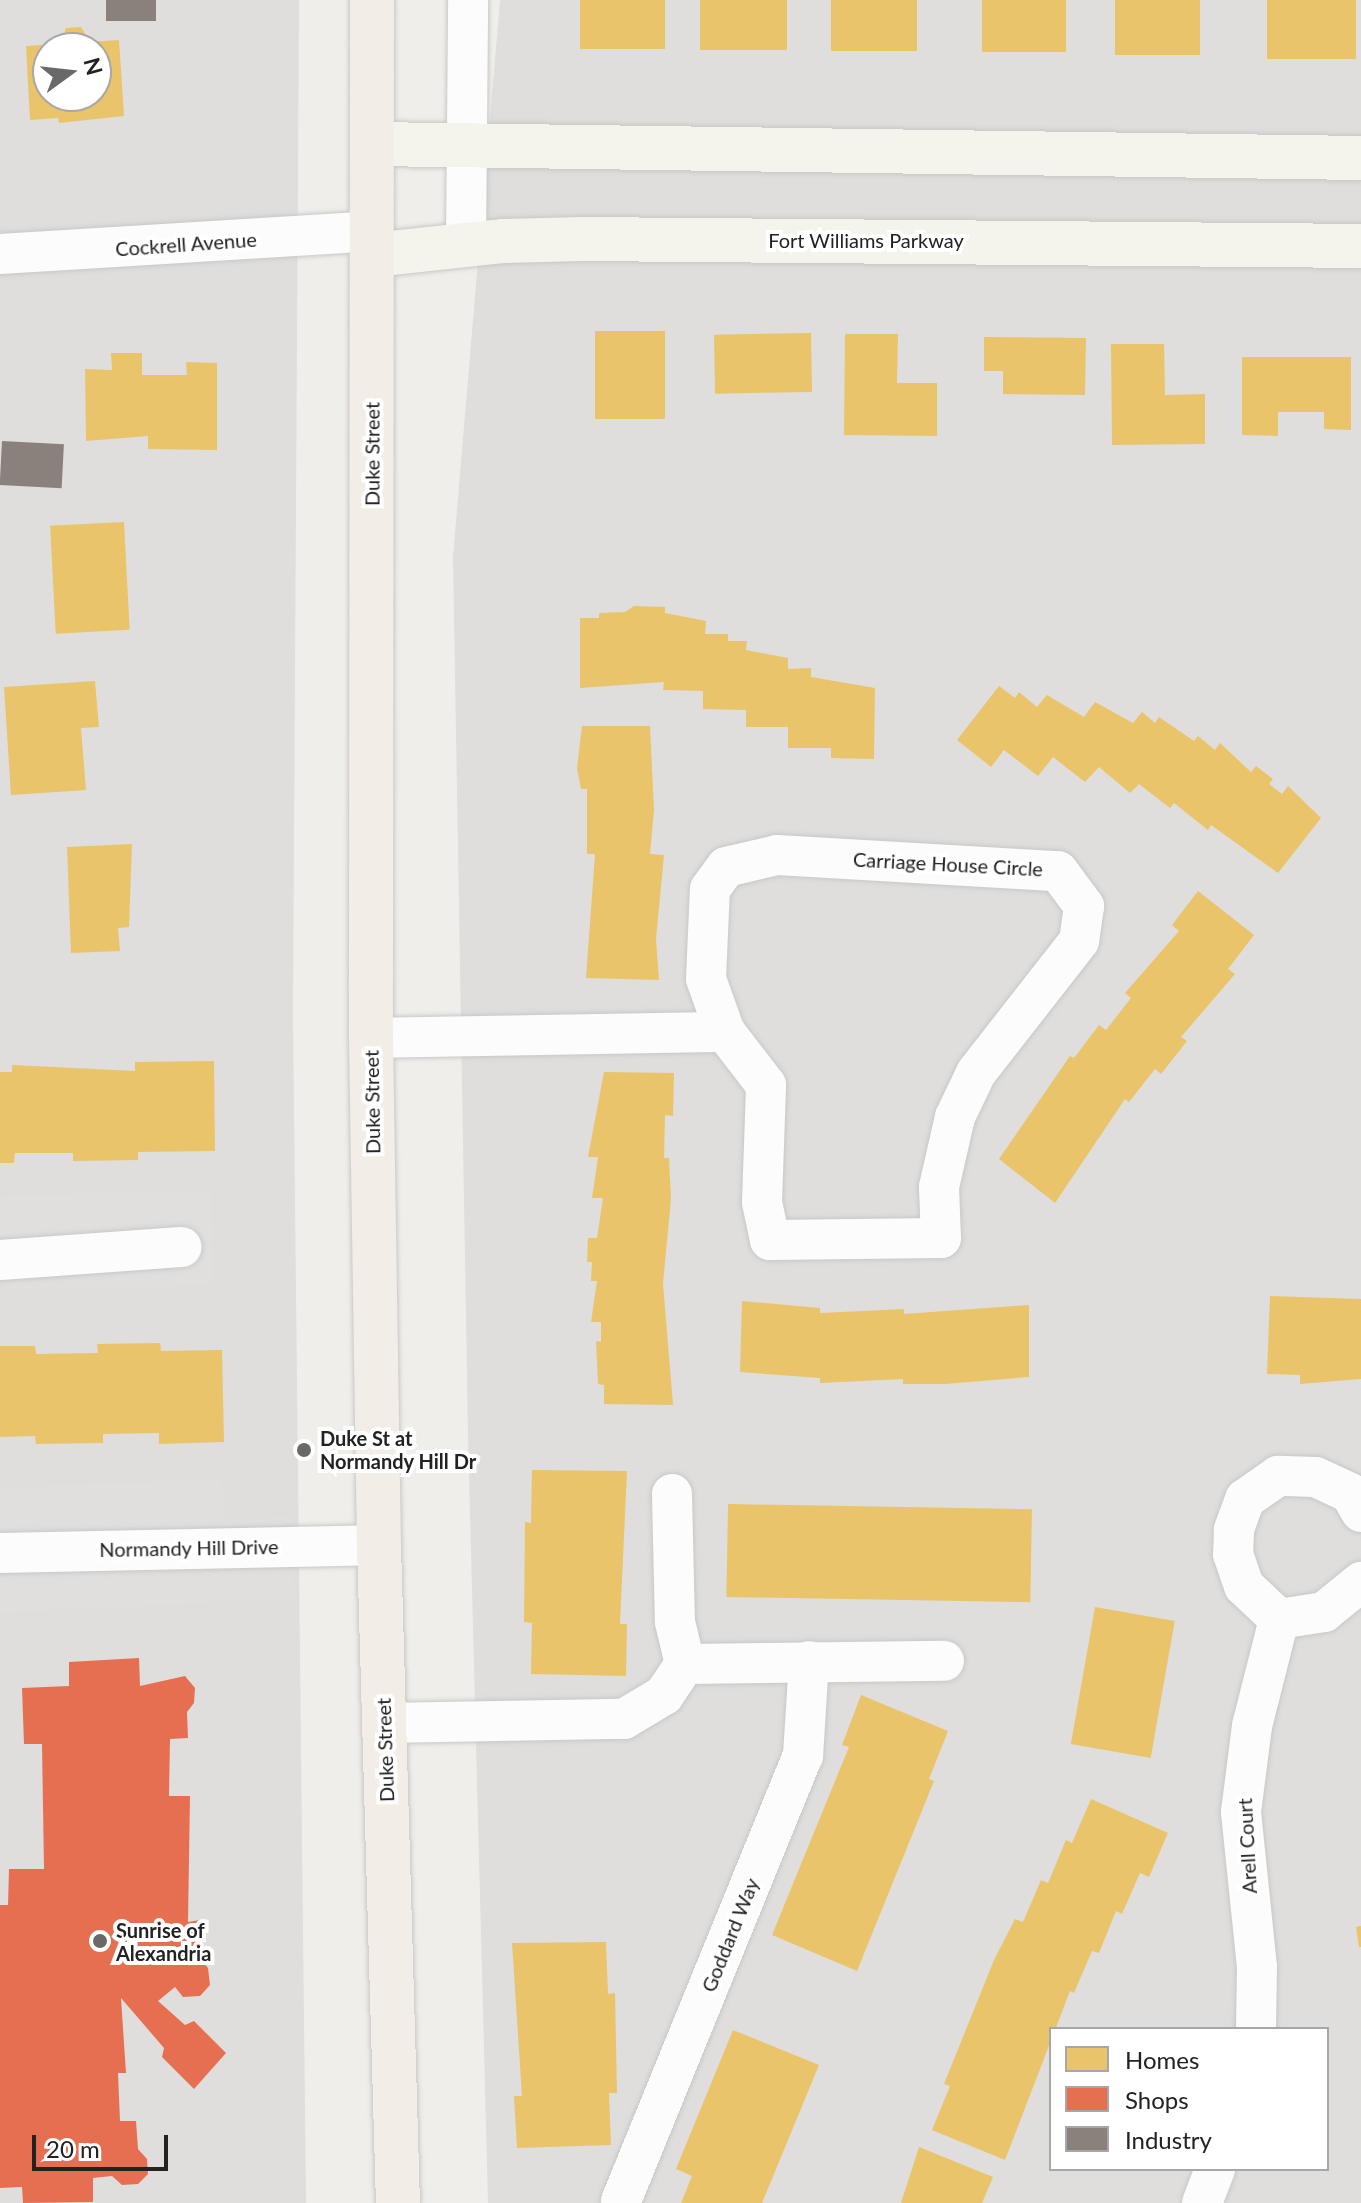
<!DOCTYPE html>
<html>
<head>
<meta charset="utf-8">
<style>
  body { margin:0 }
  #map { position:relative; width:1361px; height:2203px; overflow:hidden; background:#f0eeeb; font-family:Lato,sans-serif }
  div>[style] { position:absolute }
  [style*='--x'] { left:calc(var(--x)*1px); top:calc(var(--y)*1px); width:calc(var(--w)*1px); rotate:calc(var(--a)*1deg) }
  .residential>* { inset:0; background:#dfdedc }
  .parking>* { inset:0; background:#e0dfde; transform-origin:0 0 }
  .homes>* { inset:0; background:#e9c46a; transform-origin:0 0 }
  .shops>* { inset:0; background:#e76f51 }
  .industry>* { inset:0; background:#8a817c; transform-origin:0 0 }
  .roads { filter:drop-shadow(0 0 2px #c9c8c7) drop-shadow(0 0 2px #c9c8c7) }
  .street>* { height:40px; margin:-20px; padding:0 20px; transform-origin:20px; border-radius:20px; background:#fdfcfc }
  .secondary>* { height:44px; margin:-22px; padding:0 22px; transform-origin:22px; border-radius:22px; background:#f4f4ed }
  .primary>* { height:44px; margin:-22px; padding:0 22px; transform-origin:22px; border-radius:22px; background:#f3ede7 }
  .dots>* { width:22px; height:22px; translate:-50% -50%; box-sizing:border-box; border:4px solid #fff; border-radius:50% }
  span { translate:-50% -50%; white-space:nowrap; text-align:center; line-height:1.15; -webkit-text-stroke:8px #fff; paint-order:stroke }
  .street-label { font-size:20px; color:#222 }
  .poi-label { font-size:20px; color:#222; font-weight:700 }
  .left { translate:0 -50%; text-align:left }
  .legend { position:absolute; left:1049px; top:2027px; width:280px; height:144px; box-sizing:border-box; background:#fff; border:2px solid #a7a7a7; margin:0; padding:10px 14px; list-style:none; font-size:24px; color:#222 }
  .legend li { display:flex; align-items:center; gap:16px; height:40px }
  .legend b { width:40px; border:2px solid #a7a7a7 }
  .north { position:absolute; left:32px; top:32px; width:80px; height:80px; box-sizing:border-box; background:#fff; border:2px solid #a7a7a7; border-radius:50%; rotate:75deg; font-size:22px; font-weight:700; line-height:32px; text-align:center; color:#222 }
  .north::after { content:''; display:block; margin:auto; width:28px; height:36px; background:#6a6968; clip-path:polygon(50% 0,100% 100%,50% 72%,0 100%) }
  .scale { position:absolute; left:32px; top:2135px; width:136px; height:36px; box-sizing:border-box; border:4px solid #222; border-top:0; padding-left:10px; font-size:24px; line-height:28px; white-space:nowrap; color:#222; -webkit-text-stroke:6px #fff; paint-order:stroke }
</style>
</head>
<body>
<div id="map">
  <div class="residential">
    <div style="clip-path:polygon(evenodd,0 0,299px 0,293px 1015px,306px 2203px,0 2203px,0 0,48px 48px,96px 48px,96px 96px,48px 96px,48px 48px)"></div>
    <div style="clip-path:polygon(evenodd,500px 0,1361px 0,1361px 2203px,488px 2203px,468px 1436px,453px 557px,500px 0,1051px 2029px,1327px 2029px,1327px 2169px,1051px 2169px,1051px 2029px)"></div>
  </div>
  <div class="parking">
    <div style="left:211px;top:1192px;width:93px;height:211px;rotate:89deg"></div>
    <div style="clip-path:polygon(221px 1480px,224px 1521px,292px 1516px,294px 1598px,0 1613px,0 1487px)"></div>
  </div>
  <div class="homes">
    <div style="left:580px;top:0;width:85px;height:49px"></div>
    <div style="left:700px;top:0;width:87px;height:50px"></div>
    <div style="left:831px;top:0;width:86px;height:51px"></div>
    <div style="left:982px;top:0;width:84px;height:52px"></div>
    <div style="left:1115px;top:0;width:85px;height:55px"></div>
    <div style="left:1267px;top:0;width:89px;height:59px"></div>
    <div style="clip-path:polygon(evenodd,81px 27px,90px 42px,119px 40px,124px 116px,59px 123px,58px 118px,30px 120px,26px 46px,60px 44px,66px 28px,81px 27px,48px 48px,96px 48px,96px 96px,48px 96px,48px 48px)"></div>
    <div style="left:595px;top:331px;width:70px;height:88px"></div>
    <div style="left:811px;top:333px;width:59px;height:97px;rotate:89deg"></div>
    <div style="clip-path:polygon(845px 334px,898px 334px,897px 383px,937px 383px,937px 436px,844px 435px)"></div>
    <div style="clip-path:polygon(984px 337px,1086px 338px,1085px 395px,1003px 394px,1003px 371px,984px 371px)"></div>
    <div style="clip-path:polygon(1111px 344px,1164px 344px,1165px 395px,1205px 394px,1205px 444px,1112px 445px)"></div>
    <div style="clip-path:polygon(111px 353px,142px 353px,142px 375px,187px 375px,186px 362px,217px 363px,217px 450px,148px 449px,148px 436px,86px 441px,85px 369px,112px 370px)"></div>
    <div style="clip-path:polygon(1242px 357px,1351px 357px,1351px 430px,1324px 429px,1324px 412px,1278px 412px,1278px 436px,1242px 435px)"></div>
    <div style="left:124px;top:522px;width:108px;height:74px;rotate:87deg"></div>
    <div style="clip-path:polygon(634px 606px,665px 607px,665px 613px,706px 621px,705px 634px,728px 634px,728px 641px,747px 641px,746px 650px,788px 658px,788px 669px,811px 668px,811px 677px,875px 688px,874px 759px,831px 758px,831px 748px,788px 748px,788px 727px,746px 727px,746px 710px,703px 709px,703px 691px,663px 690px,664px 682px,580px 688px,580px 618px,599px 618px,599px 613px,625px 612px)"></div>
    <div style="clip-path:polygon(95px 681px,99px 727px,81px 728px,86px 790px,11px 795px,4px 687px)"></div>
    <div style="clip-path:polygon(999px 686px,1015px 698px,1019px 692px,1037px 707px,1047px 695px,1084px 717px,1095px 702px,1133px 723px,1142px 712px,1155px 723px,1159px 717px,1194px 741px,1198px 736px,1215px 750px,1220px 743px,1251px 772px,1256px 766px,1273px 779px,1269px 784px,1282px 794px,1288px 786px,1321px 818px,1278px 873px,1211px 825px,1208px 830px,1174px 803px,1170px 808px,1139px 784px,1130px 793px,1099px 767px,1085px 782px,1053px 757px,1038px 776px,1004px 750px,991px 767px,957px 740px)"></div>
    <div style="clip-path:polygon(582px 726px,650px 726px,654px 810px,650px 854px,664px 855px,656px 939px,659px 980px,586px 978px,595px 854px,587px 854px,587px 789px,581px 789px,577px 768px)"></div>
    <div style="clip-path:polygon(132px 844px,129px 927px,118px 928px,120px 951px,71px 953px,67px 847px)"></div>
    <div style="clip-path:polygon(1198px 891px,1254px 935px,1228px 969px,1235px 974px,1181px 1037px,1187px 1041px,1161px 1074px,1155px 1069px,1129px 1102px,1125px 1099px,1055px 1203px,999px 1159px,1070px 1056px,1074px 1058px,1099px 1025px,1106px 1030px,1131px 998px,1125px 993px,1179px 931px,1172px 925px)"></div>
    <div style="clip-path:polygon(214px 1061px,215px 1151px,138px 1152px,138px 1160px,73px 1161px,73px 1153px,15px 1153px,14px 1163px,0 1163px,0 1072px,12px 1072px,12px 1065px,135px 1071px,135px 1062px)"></div>
    <div style="clip-path:polygon(604px 1072px,674px 1073px,673px 1116px,665px 1115px,664px 1158px,669px 1158px,671px 1199px,663px 1283px,673px 1405px,604px 1404px,604px 1385px,598px 1384px,596px 1341px,601px 1342px,601px 1322px,591px 1322px,597px 1281px,591px 1281px,592px 1262px,587px 1262px,588px 1238px,597px 1238px,603px 1198px,592px 1198px,598px 1157px,588px 1157px)"></div>
    <div style="clip-path:polygon(1270px 1296px,1361px 1299px,1361px 1379px,1300px 1384px,1300px 1375px,1267px 1374px)"></div>
    <div style="clip-path:polygon(742px 1301px,820px 1308px,820px 1313px,904px 1309px,904px 1314px,1029px 1305px,1029px 1377px,945px 1384px,903px 1384px,903px 1379px,820px 1383px,820px 1378px,740px 1372px)"></div>
    <div style="clip-path:polygon(160px 1343px,161px 1351px,222px 1350px,224px 1442px,159px 1444px,159px 1433px,103px 1434px,103px 1443px,36px 1444px,35px 1436px,0 1437px,0 1346px,35px 1346px,36px 1354px,98px 1353px,97px 1344px)"></div>
    <div style="clip-path:polygon(532px 1470px,627px 1471px,620px 1624px,627px 1624px,626px 1676px,531px 1674px,532px 1623px,524px 1622px,525px 1522px,531px 1523px)"></div>
    <div style="left:728px;top:1504px;width:304px;height:93px;rotate:1deg"></div>
    <div style="left:1095px;top:1607px;width:81px;height:139px;rotate:10deg"></div>
    <div style="clip-path:polygon(861px 1695px,948px 1731px,929px 1779px,934px 1781px,857px 1971px,772px 1935px,849px 1747px,842px 1745px)"></div>
    <div style="clip-path:polygon(1091px 1799px,1168px 1833px,1149px 1877px,1140px 1873px,1122px 1914px,1116px 1911px,1099px 1953px,1092px 1951px,1074px 1993px,1070px 1991px,1005px 2160px,932px 2130px,950px 2086px,944px 2084px,994px 1960px,1015px 1919px,1023px 1922px,1041px 1880px,1048px 1883px,1066px 1840px,1072px 1843px)"></div>
    <div style="clip-path:polygon(1361px 1926px,1361px 1947px,1359px 1947px,1356px 1927px)"></div>
    <div style="clip-path:polygon(606px 1942px,608px 1994px,615px 1993px,617px 2093px,609px 2093px,611px 2145px,517px 2148px,514px 2096px,522px 2096px,512px 1943px)"></div>
    <div style="clip-path:polygon(733px 2030px,819px 2065px,762px 2203px,681px 2203px,692px 2176px,676px 2169px)"></div>
    <div style="clip-path:polygon(919px 2147px,993px 2177px,982px 2203px,901px 2203px)"></div>
  </div>
  <div class="shops">
    <div style="clip-path:polygon(139px 1658px,140px 1686px,185px 1676px,195px 1688px,194px 1703px,187px 1712px,188px 1738px,170px 1739px,169px 1796px,190px 1796px,188px 1922px,200px 1920px,201px 1960px,208px 1968px,210px 1985px,200px 1996px,183px 1997px,175px 1987px,158px 2001px,185px 2025px,194px 2021px,226px 2053px,194px 2089px,162px 2057px,164px 2048px,121px 1998px,126px 2073px,118px 2073px,120px 2121px,136px 2121px,138px 2149px,147px 2159px,148px 2174px,138px 2184px,122px 2185px,112px 2176px,93px 2178px,93px 2202px,23px 2203px,22px 2187px,0 2188px,0 1905px,8px 1905px,9px 1869px,44px 1869px,42px 1744px,24px 1744px,22px 1688px,69px 1686px,69px 1662px)"></div>
  </div>
  <div class="industry">
    <div style="left:106px;top:0;width:50px;height:21px"></div>
    <div style="left:2px;top:441px;width:62px;height:44px;rotate:3deg"></div>
  </div>
  <div class="roads">
    <div class="street">
      <div style="--x:466;--y:245;--w:245;--a:-89.5"></div>
      <div style="--x:0;--y:254;--w:373;--a:-3.5"></div>
      <div style="--x:777;--y:855;--w:281;--a:3.3"></div>
      <div style="--x:1058;--y:871;--w:44;--a:53.4"></div>
      <div style="--x:1084;--y:906;--w:35;--a:98"></div>
      <div style="--x:1079;--y:941;--w:167;--a:128"></div>
      <div style="--x:976;--y:1073;--w:49;--a:115.5"></div>
      <div style="--x:955;--y:1117;--w:72;--a:102.9"></div>
      <div style="--x:939;--y:1187;--w:51;--a:87.8"></div>
      <div style="--x:941;--y:1238;--w:171;--a:179.3"></div>
      <div style="--x:770;--y:1240;--w:39;--a:-102"></div>
      <div style="--x:762;--y:1202;--w:117;--a:-88"></div>
      <div style="--x:766;--y:1085;--w:67;--a:-127.7"></div>
      <div style="--x:725;--y:1032;--w:56;--a:-109.7"></div>
      <div style="--x:706;--y:979;--w:90;--a:-87.5"></div>
      <div style="--x:710;--y:889;--w:27;--a:-54"></div>
      <div style="--x:726;--y:867;--w:52;--a:-13.2"></div>
      <div style="--x:371;--y:1038;--w:354;--a:-1"></div>
      <div style="--x:0;--y:1260;--w:182;--a:-4.1"></div>
      <div style="--x:672;--y:1494;--w:128;--a:88.7"></div>
      <div style="--x:675;--y:1622;--w:43;--a:76.6"></div>
      <div style="--x:1361;--y:1512;--w:22;--a:-120"></div>
      <div style="--x:1350;--y:1493;--w:38;--a:-155"></div>
      <div style="--x:1315;--y:1477;--w:37;--a:-178"></div>
      <div style="--x:1278;--y:1476;--w:40;--a:145.1"></div>
      <div style="--x:1245;--y:1499;--w:33;--a:110"></div>
      <div style="--x:1234;--y:1530;--w:24;--a:92"></div>
      <div style="--x:1233;--y:1554;--w:34;--a:71"></div>
      <div style="--x:1244;--y:1586;--w:48;--a:43.3"></div>
      <div style="--x:1279;--y:1619;--w:46;--a:-8.8"></div>
      <div style="--x:1324;--y:1612;--w:48;--a:-39"></div>
      <div style="--x:0;--y:1553;--w:379;--a:-1.2"></div>
      <div style="--x:384;--y:1723;--w:240;--a:-1"></div>
      <div style="--x:624;--y:1719;--w:47;--a:-31"></div>
      <div style="--x:664;--y:1695;--w:37;--a:-56"></div>
      <div style="--x:685;--y:1664;--w:259;--a:-0.7"></div>
      <div style="--x:1256;--y:2029;--w:62;--a:-89.1"></div>
      <div style="--x:1257;--y:1967;--w:156;--a:-95.9"></div>
      <div style="--x:1241;--y:1812;--w:87;--a:-82.7"></div>
      <div style="--x:1252;--y:1726;--w:110;--a:-75.8"></div>
      <div style="--x:621;--y:2201;--w:481;--a:-67.8"></div>
      <div style="--x:803;--y:1756;--w:95;--a:-86.4"></div>
      <div style="--x:1202;--y:2203;--w:36;--a:-69"></div>
    </div>
    <div class="secondary">
      <div style="--x:372;--y:144;--w:989;--a:0.81"></div>
      <div style="--x:373;--y:255;--w:132;--a:-6.1"></div>
      <div style="--x:504;--y:241;--w:78;--a:-1.5"></div>
      <div style="--x:582;--y:239;--w:779;--a:0.51"></div>
    </div>
    <div class="primary">
      <div style="--x:372;--y:0;--w:1038;--a:90.06"></div>
      <div style="--x:371;--y:1038;--w:507;--a:89.1"></div>
      <div style="--x:379;--y:1545;--w:658;--a:88.35"></div>
    </div>
  </div>
  <div class="dots">
    <div style="left:304px;top:1450px;background:#6a6968"></div>
    <div style="left:100px;top:1941px;background:#6a6968"></div>
  </div>
  <div class="street-label">
    <span style="left:866px;top:240px">Fort Williams Parkway</span>
    <span style="left:186px;top:244px;rotate:-4deg">Cockrell Avenue</span>
    <span style="left:372px;top:454px;rotate:-90deg">Duke Street</span>
    <span style="left:948px;top:864px;rotate:3deg">Carriage House Circle</span>
    <span style="left:372px;top:1102px;rotate:-91deg">Duke Street</span>
    <span style="left:189px;top:1548px;rotate:-1deg">Normandy Hill Drive</span>
    <span style="left:385px;top:1750px;rotate:-92deg">Duke Street</span>
    <span style="left:1247px;top:1846px;rotate:-93deg">Arell Court</span>
    <span style="left:730px;top:1935px;rotate:-68deg">Goddard Way</span>
  </div>
  <div class="poi-label">
    <span class="left" style="left:320px;top:1450px">Duke St at<br>Normandy Hill Dr</span>
    <span class="left" style="left:116px;top:1942px">Sunrise of<br>Alexandria</span>
  </div>
  <ul class="legend">
  <li><b style="height:22px;background:#e9c46a"></b>Homes</li>
  <li><b style="height:22px;background:#e76f51"></b>Shops</li>
  <li><b style="height:22px;background:#8a817c"></b>Industry</li>
  </ul>
  <div class="north">N</div>
  <div class="scale">20 m</div>
</div>
</body>
</html>
